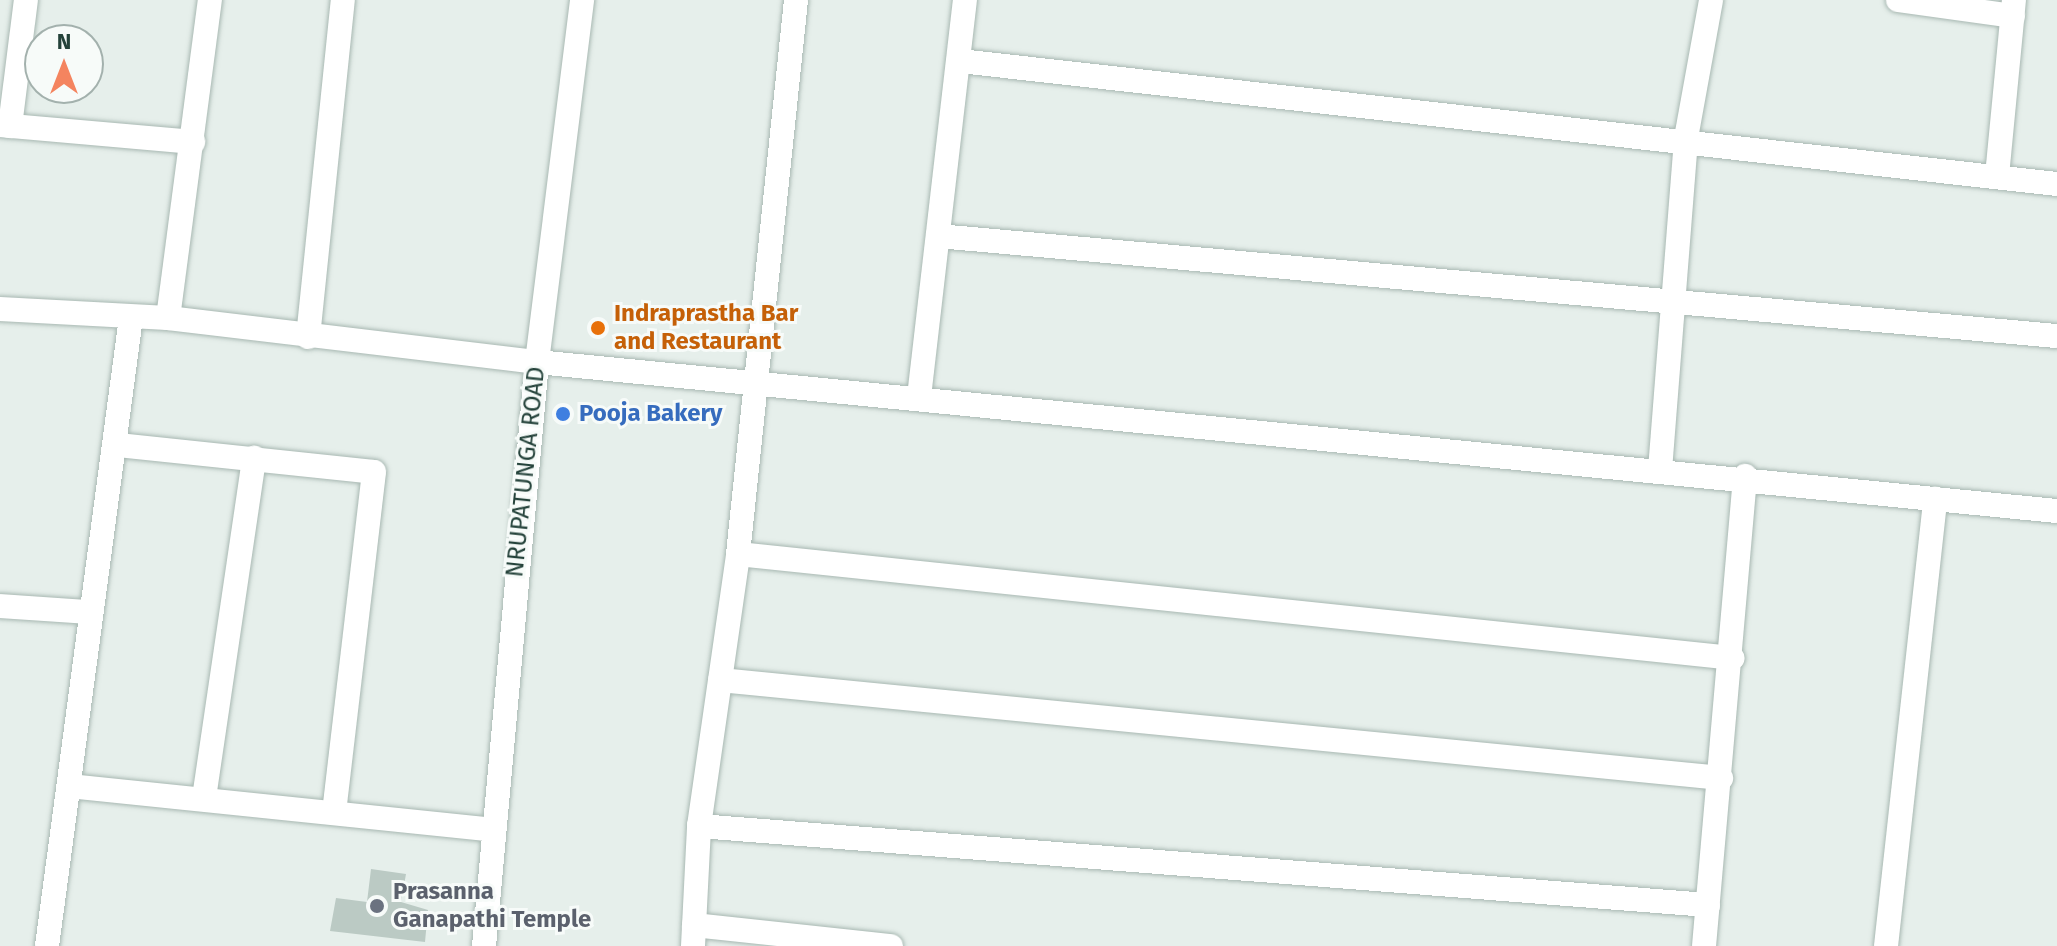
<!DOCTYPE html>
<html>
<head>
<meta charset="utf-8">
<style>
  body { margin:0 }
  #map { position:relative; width:2057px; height:946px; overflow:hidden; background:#e6efeb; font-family:"Fira Sans",sans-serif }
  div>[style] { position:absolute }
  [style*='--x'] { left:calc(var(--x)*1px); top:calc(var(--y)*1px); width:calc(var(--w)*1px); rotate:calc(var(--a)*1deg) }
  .building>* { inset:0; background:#bbcac4 }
  .roads { filter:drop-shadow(0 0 2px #a8b8b2) drop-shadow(0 0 2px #a8b8b2) }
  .minor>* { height:24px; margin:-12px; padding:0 12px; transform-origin:12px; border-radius:12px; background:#fff }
  .dots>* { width:22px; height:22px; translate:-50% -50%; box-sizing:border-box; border:4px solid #f7fbf9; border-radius:50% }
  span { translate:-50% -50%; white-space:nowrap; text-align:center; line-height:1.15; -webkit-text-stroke:6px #f7fbf9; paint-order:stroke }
  .food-label { font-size:24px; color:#c56008; font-weight:700 }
  .left { translate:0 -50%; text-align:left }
  .shop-label { font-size:24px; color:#366cbe; font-weight:700 }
  .street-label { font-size:24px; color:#24423a }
  .worship-label { font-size:24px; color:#5b616d; font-weight:700 }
  .north { position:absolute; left:24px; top:24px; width:80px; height:80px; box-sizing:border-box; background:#f7fbf9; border:2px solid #a3b1ad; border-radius:50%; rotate:0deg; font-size:22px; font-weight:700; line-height:32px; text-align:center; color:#24423a }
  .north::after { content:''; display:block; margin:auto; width:28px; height:36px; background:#f4845f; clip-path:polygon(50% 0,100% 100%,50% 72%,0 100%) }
</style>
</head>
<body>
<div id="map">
  <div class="building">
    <div style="clip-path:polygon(371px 869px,406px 874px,401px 902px,428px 910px,425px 942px,330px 931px,336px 898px,367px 902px)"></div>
  </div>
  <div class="roads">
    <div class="minor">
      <div style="--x:1898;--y:0;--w:116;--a:7.9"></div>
      <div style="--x:960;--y:61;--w:1104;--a:6.4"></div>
      <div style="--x:0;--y:125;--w:194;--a:5"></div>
      <div style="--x:10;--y:126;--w:127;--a:-82.8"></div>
      <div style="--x:1997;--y:176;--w:177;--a:-84.5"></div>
      <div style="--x:938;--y:236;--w:1123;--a:5.11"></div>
      <div style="--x:0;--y:309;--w:168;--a:3.1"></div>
      <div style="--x:168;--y:318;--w:372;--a:6.8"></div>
      <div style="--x:537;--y:362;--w:1527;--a:5.6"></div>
      <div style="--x:168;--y:318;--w:321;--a:-82.5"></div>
      <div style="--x:308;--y:337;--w:339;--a:-84.1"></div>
      <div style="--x:919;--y:397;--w:400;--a:-83.4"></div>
      <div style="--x:118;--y:445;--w:257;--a:6"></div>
      <div style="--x:374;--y:472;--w:341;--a:96.7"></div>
      <div style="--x:1660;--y:470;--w:333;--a:-85.5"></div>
      <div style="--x:1686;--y:138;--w:140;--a:-79.7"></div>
      <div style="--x:738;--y:554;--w:1000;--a:5.97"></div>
      <div style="--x:0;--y:606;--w:89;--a:3.9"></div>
      <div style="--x:720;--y:680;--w:1006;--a:5.59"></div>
      <div style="--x:69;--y:786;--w:425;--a:5.9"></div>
      <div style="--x:204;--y:798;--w:344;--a:-81.6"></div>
      <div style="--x:699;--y:826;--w:1012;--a:4.48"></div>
      <div style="--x:694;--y:925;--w:198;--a:6.1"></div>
      <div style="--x:47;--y:946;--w:635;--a:-82.39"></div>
      <div style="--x:484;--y:946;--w:586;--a:-84.81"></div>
      <div style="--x:537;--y:362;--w:365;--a:-82.9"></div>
      <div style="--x:693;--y:946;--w:120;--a:-87.1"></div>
      <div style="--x:699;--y:826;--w:275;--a:-81.8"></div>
      <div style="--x:738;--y:554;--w:557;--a:-84.02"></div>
      <div style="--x:1704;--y:946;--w:472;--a:-85"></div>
      <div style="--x:1886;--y:946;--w:450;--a:-83.7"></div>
    </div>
  </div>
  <div class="dots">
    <div style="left:598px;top:328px;background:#e8710a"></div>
    <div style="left:563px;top:414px;background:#3f7fe0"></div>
    <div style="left:377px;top:906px;background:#6b7280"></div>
  </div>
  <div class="food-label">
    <span class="left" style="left:614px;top:328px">Indraprastha Bar<br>and Restaurant</span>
  </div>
  <div class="shop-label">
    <span class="left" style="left:579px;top:414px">Pooja Bakery</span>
  </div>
  <div class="street-label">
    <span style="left:526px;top:472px;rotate:-84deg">NRUPATUNGA ROAD</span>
  </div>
  <div class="worship-label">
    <span class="left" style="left:393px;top:906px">Prasanna<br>Ganapathi Temple</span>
  </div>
  <div class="north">N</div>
</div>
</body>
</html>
